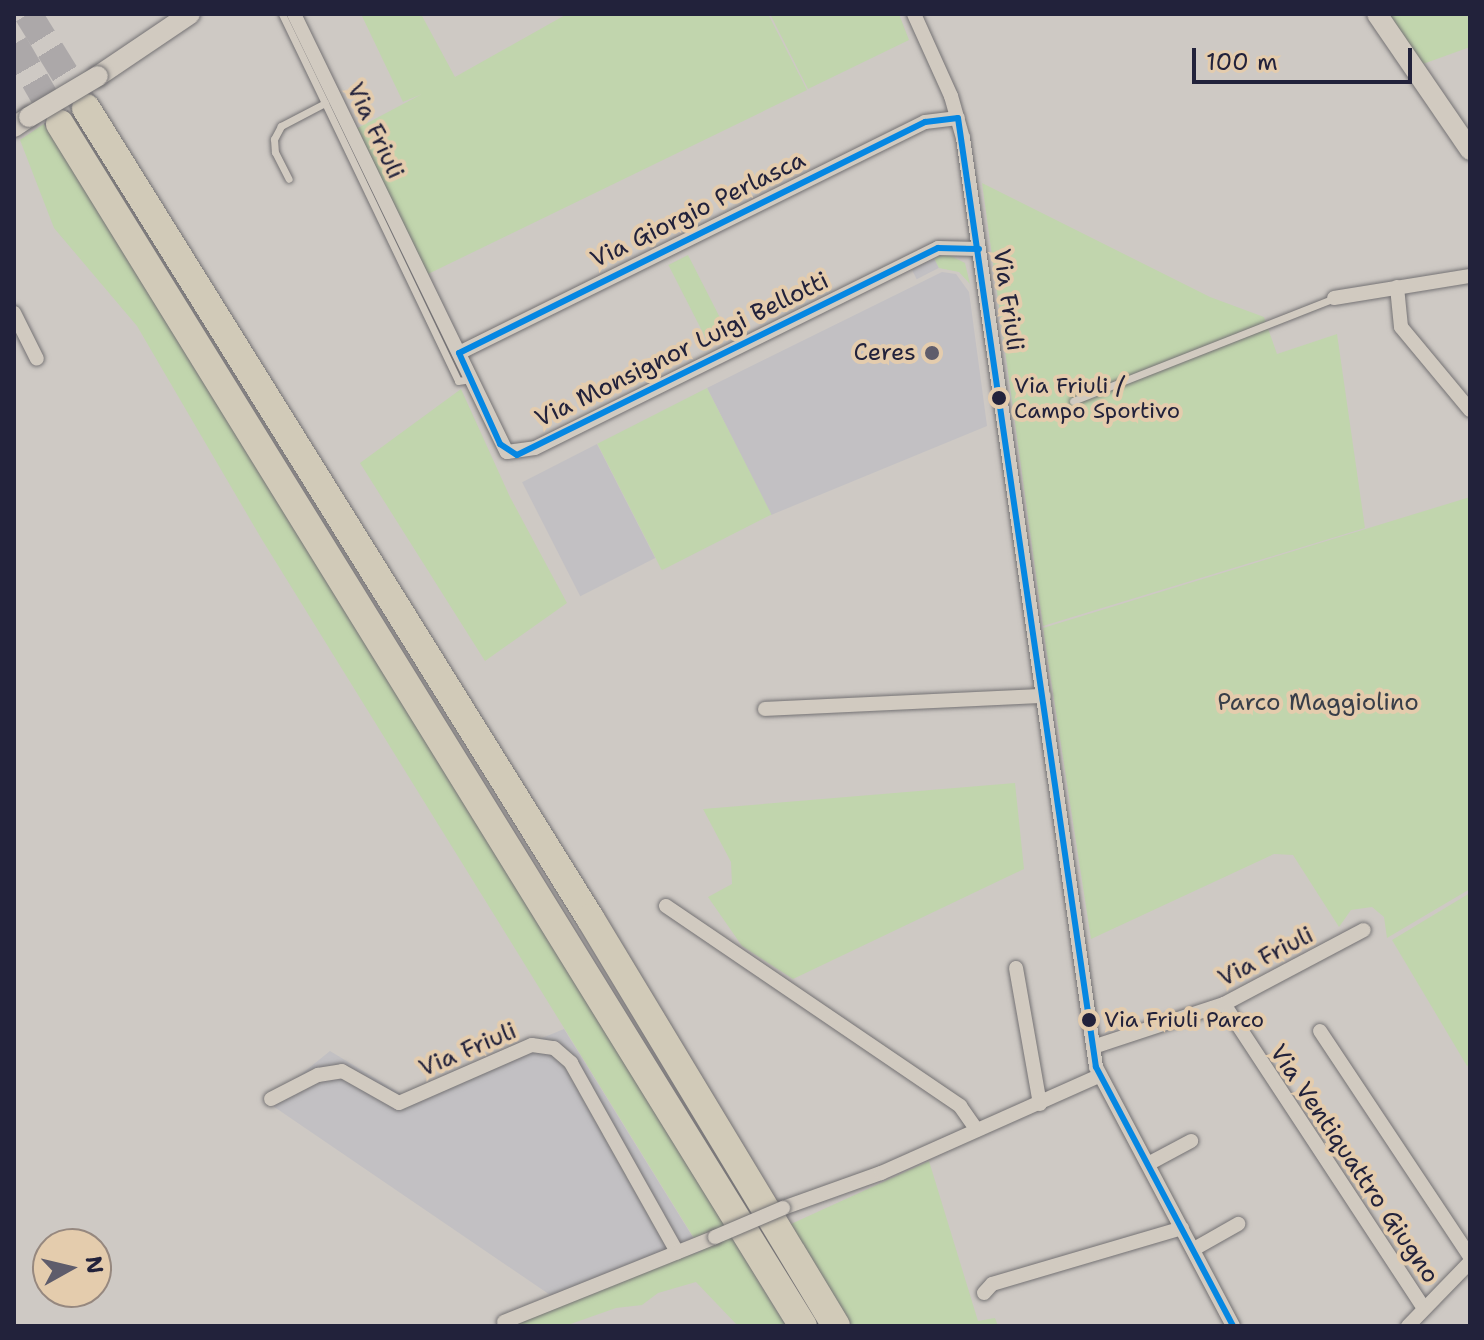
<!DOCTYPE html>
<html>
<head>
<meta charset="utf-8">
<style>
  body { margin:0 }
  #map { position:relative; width:1484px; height:1340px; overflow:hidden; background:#cec9c4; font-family:"Shantell Sans",sans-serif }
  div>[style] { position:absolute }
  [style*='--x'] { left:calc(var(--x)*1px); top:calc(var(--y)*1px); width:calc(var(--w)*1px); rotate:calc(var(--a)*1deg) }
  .built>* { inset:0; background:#c2c0c3; transform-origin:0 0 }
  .green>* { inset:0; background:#c1d5ad; transform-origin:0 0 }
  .highway-tunnel>* { height:28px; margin-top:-14px; transform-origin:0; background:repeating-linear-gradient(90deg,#aca8a9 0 28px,transparent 0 42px) }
  .roads { filter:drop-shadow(0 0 2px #747274) drop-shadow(0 0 2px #747274) }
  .lane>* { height:7px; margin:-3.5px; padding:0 3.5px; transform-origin:3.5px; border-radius:3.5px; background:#d1cac0 }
  .street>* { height:14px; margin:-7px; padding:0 7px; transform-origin:7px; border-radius:7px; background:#d1cac0 }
  .secondary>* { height:20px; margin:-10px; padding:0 10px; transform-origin:10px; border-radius:10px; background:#d1cac0 }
  .highway>* { height:28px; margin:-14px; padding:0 14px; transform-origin:14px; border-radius:14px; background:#d1cab8 }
  .bridges { filter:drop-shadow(0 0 2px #747274) drop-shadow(0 0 2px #747274) }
  .street-bridge>* { height:14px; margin:-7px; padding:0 7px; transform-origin:7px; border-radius:7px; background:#d1cac0 }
  .secondary-bridge>* { height:20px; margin:-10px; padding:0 10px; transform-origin:10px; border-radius:10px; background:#d1cac0 }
  .bus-1>* { height:6px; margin:-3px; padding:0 3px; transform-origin:3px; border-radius:3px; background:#0587e2 }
  .dots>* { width:22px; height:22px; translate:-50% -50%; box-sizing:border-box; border:4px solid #e4ccad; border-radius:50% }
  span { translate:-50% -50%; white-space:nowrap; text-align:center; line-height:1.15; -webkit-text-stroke:8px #e4ccad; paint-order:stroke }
  .bus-label { font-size:22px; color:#22223b }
  .left { translate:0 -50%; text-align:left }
  .street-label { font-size:24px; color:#22223b }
  .poi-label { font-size:24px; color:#22223b }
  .right { translate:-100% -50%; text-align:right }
  .park-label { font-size:24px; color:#383e49 }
  .frame { position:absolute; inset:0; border:16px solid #22223b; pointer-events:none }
  .north { position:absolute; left:32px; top:1228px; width:80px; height:80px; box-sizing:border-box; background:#e4ccad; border:2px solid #96887f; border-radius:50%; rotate:82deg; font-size:22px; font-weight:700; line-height:32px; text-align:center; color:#22223b }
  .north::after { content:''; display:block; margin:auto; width:28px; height:36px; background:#5e5c6b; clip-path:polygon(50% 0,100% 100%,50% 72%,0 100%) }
  .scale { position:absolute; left:1192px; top:48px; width:220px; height:36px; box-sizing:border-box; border:4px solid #22223b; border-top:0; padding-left:10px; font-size:24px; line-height:28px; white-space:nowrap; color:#22223b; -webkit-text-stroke:6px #e4ccad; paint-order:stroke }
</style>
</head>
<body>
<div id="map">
  <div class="built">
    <div style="left:934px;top:258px;width:11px;height:25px;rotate:63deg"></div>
    <div style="clip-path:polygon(942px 272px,956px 274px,969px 292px,987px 426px,771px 515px,707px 388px)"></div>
    <div style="left:597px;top:444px;width:128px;height:84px;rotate:63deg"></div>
    <div style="clip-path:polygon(564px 1029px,702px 1252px,556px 1299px,267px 1102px,330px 1051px,403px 1095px)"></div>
  </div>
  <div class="green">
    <div style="clip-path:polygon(361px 14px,421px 14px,455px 77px,567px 14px,768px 14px,807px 90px,424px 276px,354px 130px,422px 94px,403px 102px)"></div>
    <div style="clip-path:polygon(770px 14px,899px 14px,909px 40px,808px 89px)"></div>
    <div style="clip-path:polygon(1389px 14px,1470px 14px,1470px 47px,1423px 64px)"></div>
    <div style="clip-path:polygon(45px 123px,419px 726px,786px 1326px,738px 1326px,696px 1282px,658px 1293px,642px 1305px,616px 1308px,565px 1326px,507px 1326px,547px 1302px,702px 1251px,261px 538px,137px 326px,54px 228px,20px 140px)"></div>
    <div style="clip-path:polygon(982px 183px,1210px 297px,1264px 317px,1277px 354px,1337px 334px,1365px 528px,1043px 626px)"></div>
    <div style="clip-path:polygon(947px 254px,965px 263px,970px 284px,959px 272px,939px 268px,934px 258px)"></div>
    <div style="left:688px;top:255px;width:84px;height:22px;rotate:63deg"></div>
    <div style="left:707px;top:388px;width:142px;height:123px;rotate:63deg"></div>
    <div style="clip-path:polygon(461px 389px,510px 497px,567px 603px,485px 661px,360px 463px)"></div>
    <div style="clip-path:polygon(1470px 497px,1470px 889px,1387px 938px,1384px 917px,1372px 907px,1351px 910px,1339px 927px,1293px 855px,1274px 854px,1091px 939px,1043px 628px)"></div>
    <div style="clip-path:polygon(1015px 783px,1024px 869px,793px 979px,742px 946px,708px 897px,732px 884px,731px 862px,703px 809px)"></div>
    <div style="clip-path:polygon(1470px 893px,1470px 1064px,1467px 1066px,1392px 940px)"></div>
    <div style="clip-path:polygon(929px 1161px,978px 1321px,995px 1318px,998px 1326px,852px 1326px,791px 1224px)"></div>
  </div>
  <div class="highway-tunnel">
    <div style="--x:28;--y:14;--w:110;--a:58.3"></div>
    <div style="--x:14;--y:44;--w:92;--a:60.1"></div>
  </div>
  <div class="roads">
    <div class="lane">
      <div style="--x:282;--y:14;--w:99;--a:64.2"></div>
      <div style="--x:325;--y:103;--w:50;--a:152.4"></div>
      <div style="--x:281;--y:126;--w:15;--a:118"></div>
      <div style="--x:274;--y:139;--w:13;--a:86"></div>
      <div style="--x:275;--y:152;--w:30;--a:63"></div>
      <div style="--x:325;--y:103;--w:308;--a:64.4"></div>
      <div style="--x:458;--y:381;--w:13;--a:-9"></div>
      <div style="--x:1073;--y:401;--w:281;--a:-21.5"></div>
    </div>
    <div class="street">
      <div style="--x:294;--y:14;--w:487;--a:64.1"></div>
      <div style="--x:507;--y:452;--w:28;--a:-8"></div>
      <div style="--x:535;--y:448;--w:450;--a:-26.4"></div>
      <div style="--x:938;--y:248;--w:41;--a:1.4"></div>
      <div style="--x:914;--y:14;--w:90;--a:65.7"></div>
      <div style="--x:951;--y:96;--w:44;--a:74.1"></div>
      <div style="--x:963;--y:138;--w:938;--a:81.85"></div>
      <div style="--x:1096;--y:1067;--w:293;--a:62.1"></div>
      <div style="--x:1397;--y:287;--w:40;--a:84.3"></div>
      <div style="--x:1401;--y:327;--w:108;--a:50.3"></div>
      <div style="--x:1334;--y:298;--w:138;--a:-9.2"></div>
      <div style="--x:14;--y:313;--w:51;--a:63.4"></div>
      <div style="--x:459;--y:353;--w:520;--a:-26.37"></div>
      <div style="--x:925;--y:122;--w:33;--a:-7"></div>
      <div style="--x:765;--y:709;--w:279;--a:-2.7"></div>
      <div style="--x:666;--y:906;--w:356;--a:34.2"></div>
      <div style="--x:960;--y:1106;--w:29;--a:55"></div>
      <div style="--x:1016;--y:968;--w:138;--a:80"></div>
      <div style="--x:1224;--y:1004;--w:363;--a:56.7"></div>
      <div style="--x:1320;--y:1031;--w:271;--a:56.4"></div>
      <div style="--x:1093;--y:1047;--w:138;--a:-18.2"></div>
      <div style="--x:1224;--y:1004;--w:158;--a:-27.9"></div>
      <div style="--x:271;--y:1099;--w:53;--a:-27.1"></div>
      <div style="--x:318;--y:1075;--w:24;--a:-9"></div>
      <div style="--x:342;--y:1071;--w:65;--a:29.3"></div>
      <div style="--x:399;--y:1103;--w:145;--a:-23.6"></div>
      <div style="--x:532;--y:1045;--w:22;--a:8"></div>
      <div style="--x:554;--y:1048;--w:23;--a:41"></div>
      <div style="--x:571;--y:1063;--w:217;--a:60.7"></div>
      <div style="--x:1148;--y:1164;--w:49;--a:-28.1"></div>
      <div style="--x:783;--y:1208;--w:104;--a:-19.7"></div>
      <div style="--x:881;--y:1173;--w:239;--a:-24"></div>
      <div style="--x:1194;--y:1249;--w:51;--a:-29.6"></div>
      <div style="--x:984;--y:1293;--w:12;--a:-48"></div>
      <div style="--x:992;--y:1284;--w:198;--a:-16.4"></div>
      <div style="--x:504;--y:1322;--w:227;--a:-21.9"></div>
      <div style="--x:1408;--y:1326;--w:89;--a:-45.9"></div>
    </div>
    <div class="secondary">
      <div style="--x:1377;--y:14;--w:165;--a:55.6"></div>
      <div style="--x:98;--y:76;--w:111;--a:-34"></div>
      <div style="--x:14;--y:127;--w:18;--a:-34"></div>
    </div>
    <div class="highway">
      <div style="--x:86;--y:108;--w:954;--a:58.11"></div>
      <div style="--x:590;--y:918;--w:476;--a:58.9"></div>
      <div style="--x:60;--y:124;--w:1413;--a:58.28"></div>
    </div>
  </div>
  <div class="bridges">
    <div class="street-bridge">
      <div style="--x:715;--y:1237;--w:74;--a:-23.1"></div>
    </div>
    <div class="secondary-bridge">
      <div style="--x:29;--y:117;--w:80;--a:-30.7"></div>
    </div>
  </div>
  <div class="bus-1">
    <div style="--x:958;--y:118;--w:959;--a:81.73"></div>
    <div style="--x:1096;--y:1067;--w:293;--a:62.1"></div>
    <div style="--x:958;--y:118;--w:33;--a:173"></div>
    <div style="--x:925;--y:122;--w:520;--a:153.63"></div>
    <div style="--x:459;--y:353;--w:100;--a:65.7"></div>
    <div style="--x:500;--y:444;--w:20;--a:33"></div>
    <div style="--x:517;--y:455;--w:469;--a:-26.2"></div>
    <div style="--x:938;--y:248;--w:41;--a:1.4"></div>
  </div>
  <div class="dots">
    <div style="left:932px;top:353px;background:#5e5c6b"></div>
    <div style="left:999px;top:398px;background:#22223b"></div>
    <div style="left:1089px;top:1020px;background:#22223b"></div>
  </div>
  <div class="bus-label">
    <span class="left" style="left:1014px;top:398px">Via Friuli /<br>Campo Sportivo</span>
    <span class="left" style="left:1104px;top:1020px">Via Friuli Parco</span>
  </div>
  <div class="street-label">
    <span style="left:375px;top:131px;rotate:65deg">Via Friuli</span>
    <span style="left:698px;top:210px;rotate:-26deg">Via Giorgio Perlasca</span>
    <span style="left:1008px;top:300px;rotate:82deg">Via Friuli</span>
    <span style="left:682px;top:350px;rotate:-26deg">Via Monsignor Luigi Bellotti</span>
    <span style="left:1266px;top:957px;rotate:-27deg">Via Friuli</span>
    <span style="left:468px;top:1050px;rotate:-23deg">Via Friuli</span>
    <span style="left:1354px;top:1164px;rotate:56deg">Via Ventiquattro Giugno</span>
  </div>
  <div class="poi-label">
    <span class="right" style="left:916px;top:353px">Ceres</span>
  </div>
  <div class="park-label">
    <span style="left:1318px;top:703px">Parco Maggiolino</span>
  </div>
  <div class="frame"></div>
  <div class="north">N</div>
  <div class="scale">100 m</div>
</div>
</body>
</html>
